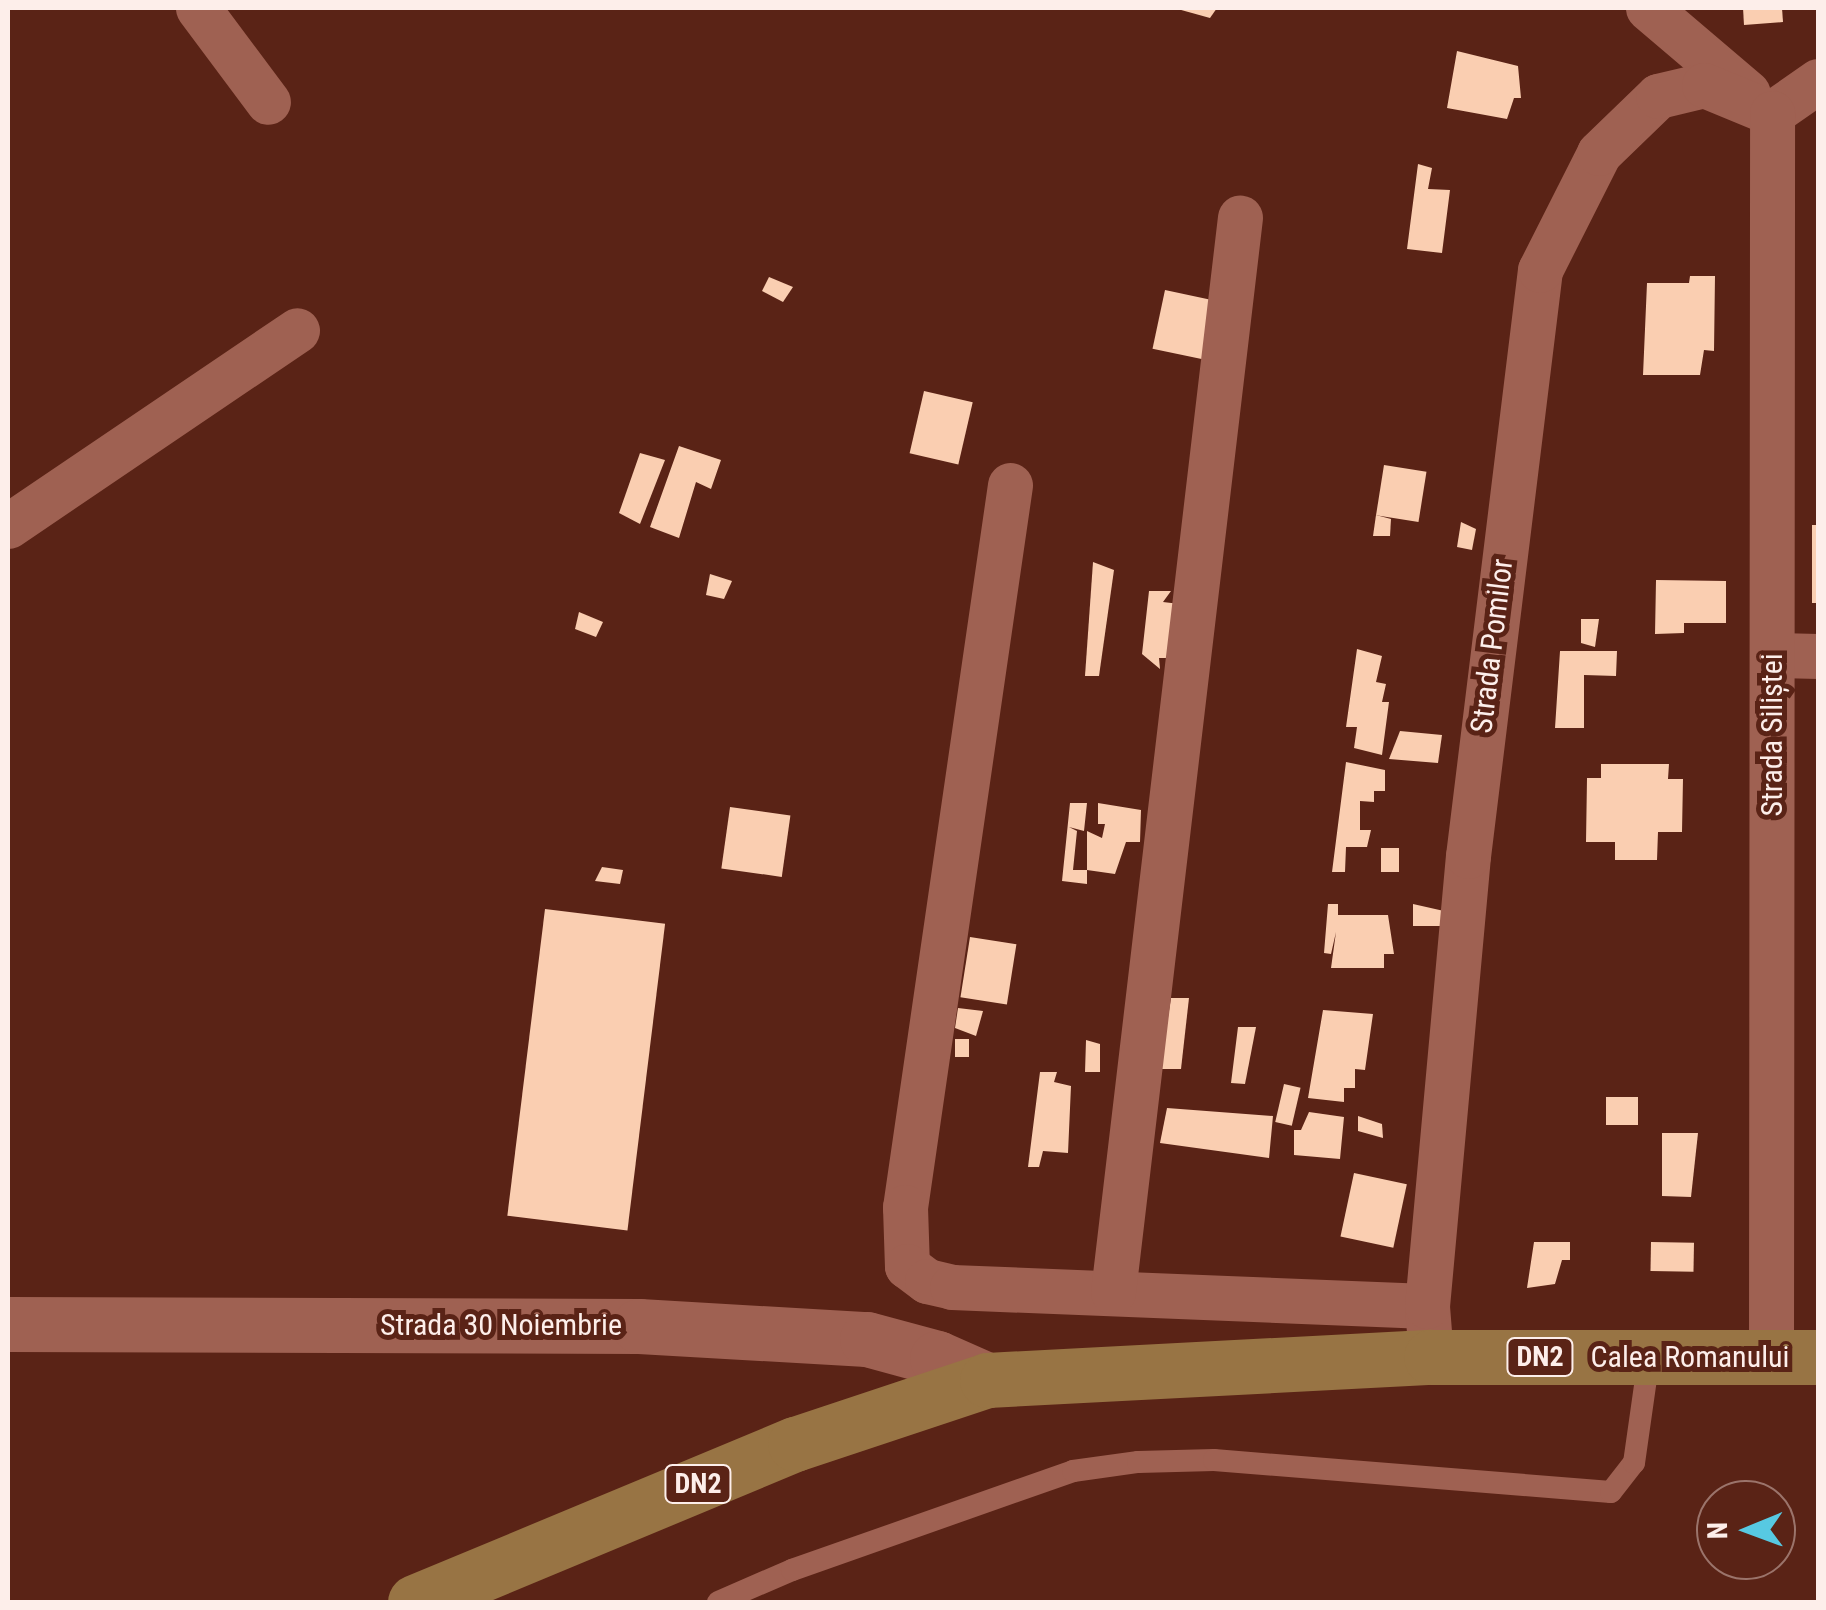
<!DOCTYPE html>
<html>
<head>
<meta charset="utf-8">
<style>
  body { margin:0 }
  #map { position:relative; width:1826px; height:1610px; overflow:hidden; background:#5a2316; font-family:"Roboto Condensed",sans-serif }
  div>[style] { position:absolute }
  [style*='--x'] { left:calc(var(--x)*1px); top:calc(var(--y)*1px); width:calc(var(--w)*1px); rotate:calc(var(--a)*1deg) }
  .building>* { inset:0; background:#faceb1; transform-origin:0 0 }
  .service>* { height:22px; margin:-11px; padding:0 11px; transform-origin:11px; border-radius:11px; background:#9f6152 }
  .minor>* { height:45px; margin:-22.5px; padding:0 22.5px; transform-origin:22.5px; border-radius:22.5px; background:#9f6152 }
  .secondary>* { height:55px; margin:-27.5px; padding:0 27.5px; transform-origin:27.5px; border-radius:27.5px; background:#9f6152 }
  .primary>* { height:55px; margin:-27.5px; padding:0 27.5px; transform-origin:27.5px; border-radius:27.5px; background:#987444 }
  span { translate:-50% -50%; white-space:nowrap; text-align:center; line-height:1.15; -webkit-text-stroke:10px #5a2316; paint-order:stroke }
  .shield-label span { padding:2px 8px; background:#5a2316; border:2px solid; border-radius:8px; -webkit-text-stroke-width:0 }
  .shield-label { font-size:28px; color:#fdeeea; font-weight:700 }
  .street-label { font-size:30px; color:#fdeeea }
  .frame { position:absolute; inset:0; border:10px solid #fdeeea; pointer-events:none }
  .north { position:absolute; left:1696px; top:1480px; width:100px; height:100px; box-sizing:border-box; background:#5a2316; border:2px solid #9b746b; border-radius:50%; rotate:269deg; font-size:28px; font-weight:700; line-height:40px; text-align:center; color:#fdeeea }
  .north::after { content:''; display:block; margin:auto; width:35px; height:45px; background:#57c9e2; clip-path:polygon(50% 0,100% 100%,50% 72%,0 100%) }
</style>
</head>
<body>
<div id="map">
  <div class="building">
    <div style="clip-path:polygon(1174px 8px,1217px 8px,1210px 18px)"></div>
    <div style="clip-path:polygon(1743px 8px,1782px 8px,1783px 22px,1744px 25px)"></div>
    <div style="clip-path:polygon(1457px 51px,1518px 66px,1521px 98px,1514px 98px,1507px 119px,1447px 108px)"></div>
    <div style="clip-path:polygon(1418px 164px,1432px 168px,1428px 189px,1450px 190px,1442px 253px,1407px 249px)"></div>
    <div style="clip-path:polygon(1690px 276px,1715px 276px,1714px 351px,1704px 350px,1700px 375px,1643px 375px,1647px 283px,1689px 283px)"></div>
    <div style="clip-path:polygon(769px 277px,793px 287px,783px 302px,762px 291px)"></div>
    <div style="left:1165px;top:290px;width:55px;height:60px;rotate:12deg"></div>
    <div style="left:924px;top:391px;width:50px;height:64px;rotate:13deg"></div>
    <div style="clip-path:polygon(679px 446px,721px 460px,711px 489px,696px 482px,679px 538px,650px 527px)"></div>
    <div style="clip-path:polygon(640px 453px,665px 460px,640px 524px,619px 513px)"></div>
    <div style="left:1384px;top:465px;width:43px;height:51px;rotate:9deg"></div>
    <div style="clip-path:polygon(1376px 515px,1391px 519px,1390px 536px,1373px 536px)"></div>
    <div style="clip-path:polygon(1461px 522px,1476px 529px,1472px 550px,1457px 547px)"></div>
    <div style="left:1812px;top:525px;width:6px;height:78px"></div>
    <div style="clip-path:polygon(1093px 562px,1114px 570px,1099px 676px,1085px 676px)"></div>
    <div style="clip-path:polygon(710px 574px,732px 581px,724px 599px,706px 595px)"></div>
    <div style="clip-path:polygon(1656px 580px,1726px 581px,1726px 623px,1684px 623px,1684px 633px,1655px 634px)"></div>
    <div style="clip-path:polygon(1149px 591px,1171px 591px,1163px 602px,1188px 605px,1177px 658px,1159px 658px,1160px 669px,1142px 654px)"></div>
    <div style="clip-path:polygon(579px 612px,603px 622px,596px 637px,575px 629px)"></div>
    <div style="clip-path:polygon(1581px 619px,1599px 619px,1595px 647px,1581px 643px)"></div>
    <div style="clip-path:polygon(1357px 649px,1382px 656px,1376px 682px,1386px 684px,1382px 702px,1389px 702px,1382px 755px,1354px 748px,1357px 727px,1346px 727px)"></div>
    <div style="clip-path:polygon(1560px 651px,1617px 651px,1616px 676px,1584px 675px,1584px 728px,1555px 728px)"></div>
    <div style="clip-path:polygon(1400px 731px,1442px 735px,1438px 763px,1389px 759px)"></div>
    <div style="clip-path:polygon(1346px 762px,1385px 770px,1385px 791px,1374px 791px,1374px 802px,1360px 801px,1360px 830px,1371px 830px,1367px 847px,1346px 847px,1345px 872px,1332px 872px)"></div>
    <div style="clip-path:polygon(1601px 764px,1669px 764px,1668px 779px,1683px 779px,1682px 832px,1658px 832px,1657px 860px,1615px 860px,1615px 842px,1586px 842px,1587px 778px,1601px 778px)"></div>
    <div style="clip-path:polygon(1070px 803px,1087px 803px,1084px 831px,1069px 827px,1077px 831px,1073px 870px,1087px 870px,1087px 884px,1062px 881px)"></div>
    <div style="clip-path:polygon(1098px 803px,1141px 810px,1140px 842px,1126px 842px,1115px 874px,1087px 870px,1087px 831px,1102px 838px,1105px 824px,1098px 824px)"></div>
    <div style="left:730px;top:807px;width:61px;height:62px;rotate:8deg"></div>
    <div style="left:1381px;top:848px;width:18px;height:24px"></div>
    <div style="clip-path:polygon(602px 867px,623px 870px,620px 884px,595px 881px)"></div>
    <div style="clip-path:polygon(1328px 904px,1338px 904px,1338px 915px,1388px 915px,1394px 954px,1384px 954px,1384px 968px,1331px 968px,1336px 932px,1331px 954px,1324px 953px)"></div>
    <div style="clip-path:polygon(1413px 904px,1444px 911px,1444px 926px,1413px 926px)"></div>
    <div style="left:545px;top:909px;width:121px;height:309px;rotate:7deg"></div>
    <div style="left:970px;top:937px;width:47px;height:61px;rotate:9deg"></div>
    <div style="clip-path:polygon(1171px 998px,1189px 998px,1181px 1069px,1160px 1069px)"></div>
    <div style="clip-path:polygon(958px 1008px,983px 1011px,976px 1036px,955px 1028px)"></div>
    <div style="clip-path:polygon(1323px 1010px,1373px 1014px,1365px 1070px,1355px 1069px,1355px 1088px,1344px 1088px,1344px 1102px,1308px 1098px)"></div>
    <div style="clip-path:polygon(1238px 1027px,1256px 1027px,1245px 1084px,1231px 1083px)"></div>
    <div style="left:955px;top:1039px;width:14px;height:18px"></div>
    <div style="clip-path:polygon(1086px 1040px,1100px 1044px,1100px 1072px,1085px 1072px)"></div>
    <div style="clip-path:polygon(1040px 1072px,1057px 1072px,1054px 1082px,1071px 1086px,1068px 1153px,1043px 1151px,1039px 1167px,1028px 1167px)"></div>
    <div style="left:1284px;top:1084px;width:17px;height:39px;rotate:13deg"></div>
    <div style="left:1606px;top:1097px;width:32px;height:28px"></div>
    <div style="clip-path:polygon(1167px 1108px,1273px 1116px,1269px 1158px,1160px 1143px)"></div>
    <div style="clip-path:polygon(1309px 1112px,1344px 1117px,1340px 1159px,1294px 1155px,1294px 1130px,1301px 1130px)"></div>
    <div style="clip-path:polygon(1358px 1116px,1382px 1124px,1383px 1138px,1358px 1131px)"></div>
    <div style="clip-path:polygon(1662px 1133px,1698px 1133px,1691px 1197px,1662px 1196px)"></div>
    <div style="left:1354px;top:1173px;width:54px;height:65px;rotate:12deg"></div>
    <div style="clip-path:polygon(1534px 1242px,1570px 1242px,1570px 1260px,1562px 1260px,1555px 1284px,1527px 1288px)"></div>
    <div style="left:1651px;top:1242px;width:43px;height:29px;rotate:1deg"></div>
  </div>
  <div class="service">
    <div style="--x:718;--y:1602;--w:81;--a:-23.4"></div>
    <div style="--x:792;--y:1570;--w:298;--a:-19.4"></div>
    <div style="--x:1073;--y:1471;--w:66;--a:-7.9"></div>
    <div style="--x:1138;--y:1462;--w:76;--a:-1.5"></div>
    <div style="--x:1214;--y:1460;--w:398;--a:4.6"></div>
    <div style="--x:1611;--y:1492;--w:37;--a:-52"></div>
    <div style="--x:1634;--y:1463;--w:107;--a:-81.9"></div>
  </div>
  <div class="minor">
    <div style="--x:198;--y:8;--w:117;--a:53.3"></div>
    <div style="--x:1648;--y:8;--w:131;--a:40.4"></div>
    <div style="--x:1772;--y:113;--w:56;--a:-34.8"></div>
    <div style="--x:1010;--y:485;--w:730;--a:98.27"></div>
    <div style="--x:905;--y:1207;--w:59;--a:88.1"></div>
    <div style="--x:907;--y:1266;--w:25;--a:37"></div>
    <div style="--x:927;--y:1281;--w:26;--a:13"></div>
    <div style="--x:952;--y:1287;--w:475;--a:2.3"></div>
    <div style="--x:8;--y:526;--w:349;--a:-34.1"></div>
    <div style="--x:1772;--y:655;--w:46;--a:1.2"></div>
    <div style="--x:1113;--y:1292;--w:1082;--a:-83.26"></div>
    <div style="--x:1431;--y:1357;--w:51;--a:-94.5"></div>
    <div style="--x:1427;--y:1306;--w:452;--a:-84.8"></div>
    <div style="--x:1468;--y:856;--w:590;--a:-83"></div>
    <div style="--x:1540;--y:270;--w:131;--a:-63.2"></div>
    <div style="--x:1599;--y:153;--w:82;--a:-44"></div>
    <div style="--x:1658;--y:96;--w:47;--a:-13.4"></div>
    <div style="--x:1704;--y:85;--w:74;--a:22.4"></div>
    <div style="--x:1771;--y:1357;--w:1244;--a:-89.95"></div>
  </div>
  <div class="secondary">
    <div style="--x:8;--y:1324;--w:631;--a:0.18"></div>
    <div style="--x:639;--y:1326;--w:228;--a:3.3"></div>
    <div style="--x:867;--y:1339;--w:73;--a:15.2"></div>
    <div style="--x:937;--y:1358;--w:55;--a:23.7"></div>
  </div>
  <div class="primary">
    <div style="--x:415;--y:1602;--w:412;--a:-22.6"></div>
    <div style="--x:795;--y:1444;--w:202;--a:-18.4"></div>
    <div style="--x:987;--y:1380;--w:445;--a:-3"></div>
    <div style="--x:1431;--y:1357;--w:387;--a:0"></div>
  </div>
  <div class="shield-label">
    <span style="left:1540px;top:1357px">DN2</span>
    <span style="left:698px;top:1484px">DN2</span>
  </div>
  <div class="street-label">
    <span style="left:1492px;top:646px;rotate:-83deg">Strada Pomilor</span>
    <span style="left:1772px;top:735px;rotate:-90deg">Strada Siliștei</span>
    <span style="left:501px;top:1325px">Strada 30 Noiembrie</span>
    <span style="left:1690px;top:1357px">Calea Romanului</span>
  </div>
  <div class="frame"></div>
  <div class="north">N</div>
</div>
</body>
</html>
